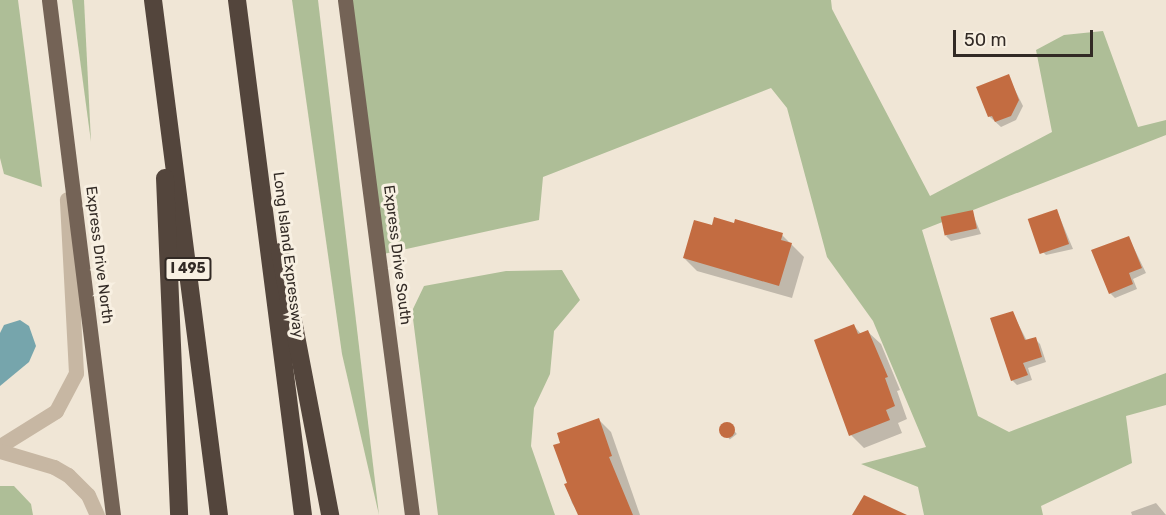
<!DOCTYPE html>
<html>
<head>
<meta charset="utf-8">
<style>
  body { margin:0 }
  #map { position:relative; width:1166px; height:515px; overflow:hidden; background:#f0e6d6; font-family:Rubik,sans-serif }
  div>[style] { position:absolute }
  [style*='--x'] { left:calc(var(--x)*1px); top:calc(var(--y)*1px); width:calc(var(--w)*1px); rotate:calc(var(--a)*1deg) }
  .green>* { inset:0; background:#aebe97 }
  .water>* { inset:0; background:#76a5ac }
  .shadow>* { inset:0; background:#0003; transform-origin:0 0 }
  .building>* { inset:0; background:#c36c41; transform-origin:0 0 }
  .round { border-radius:50% }
  .minor>* { height:15px; margin:-7.5px; padding:0 7.5px; transform-origin:7.5px; border-radius:7.5px; background:#c7b7a3 }
  .major>* { height:15px; margin:-7.5px; padding:0 7.5px; transform-origin:7.5px; border-radius:7.5px; background:#746356 }
  .highway>* { height:18px; margin:-9px; padding:0 9px; transform-origin:9px; border-radius:9px; background:#53453c }
  span { translate:-50% -50%; white-space:nowrap; text-align:center; line-height:1.15; -webkit-text-stroke:6px #f8f0e2; paint-order:stroke }
  .shield-label span { padding:2px 4px; background:#f8f0e2; border:2px solid; border-radius:4px; -webkit-text-stroke-width:0 }
  .shield-label { font-size:14px; color:#322a25; font-weight:700 }
  .street-label { font-size:15px; color:#322a25 }
  .scale { position:absolute; left:953px; top:30px; width:140px; height:27px; box-sizing:border-box; border:3px solid #322a25; border-top:0; padding-left:8px; font-size:18px; line-height:21px; white-space:nowrap; color:#322a25; -webkit-text-stroke:4px #f8f0e2; paint-order:stroke }
</style>
</head>
<body>
<div id="map">
  <div class="green">
    <div style="clip-path:polygon(0 0,18px 0,42px 187px,4px 174px,0 158px)"></div>
    <div style="clip-path:polygon(72px 0,84px 0,91px 142px)"></div>
    <div style="clip-path:polygon(292px 0,318px 0,379px 515px,342px 354px)"></div>
    <div style="clip-path:polygon(349px 0,831px 0,832px 9px,930px 196px,1052px 132px,1036px 50px,1064px 35px,1103px 31px,1138px 127px,1166px 120px,1166px 135px,922px 230px,978px 416px,1009px 432px,1166px 373px,1166px 405px,1126px 416px,1132px 463px,1041px 506px,1043px 515px,924px 515px,918px 487px,861px 464px,926px 447px,873px 321px,827px 257px,787px 108px,771px 88px,543px 177px,539px 220px,379px 255px)"></div>
    <div style="clip-path:polygon(562px 270px,580px 300px,554px 331px,550px 374px,534px 408px,531px 446px,555px 515px,438px 515px,412px 311px,424px 286px,506px 271px)"></div>
    <div style="clip-path:polygon(0 486px,14px 486px,31px 504px,33px 515px,0 515px)"></div>
  </div>
  <div class="water">
    <div style="clip-path:polygon(20px 320px,29px 326px,36px 346px,29px 362px,0 386px,0 333px,4px 325px)"></div>
  </div>
  <div class="shadow">
    <div style="clip-path:polygon(1008px 76px,1023px 106px,1016px 120px,1001px 127px,990px 117px,978px 88px)"></div>
    <div style="clip-path:polygon(1057px 211px,1073px 249px,1046px 255px,1041px 250px)"></div>
    <div style="clip-path:polygon(972px 212px,981px 234px,951px 241px,946px 236px)"></div>
    <div style="clip-path:polygon(713px 227px,782px 235px,804px 257px,792px 298px,697px 271px,684px 258px)"></div>
    <div style="clip-path:polygon(1129px 238px,1146px 273px,1133px 279px,1137px 289px,1115px 298px,1110px 293px)"></div>
    <div style="clip-path:polygon(1012px 312px,1027px 341px,1035px 339px,1040px 344px,1046px 362px,1028px 368px,1032px 380px,1017px 385px,1012px 380px)"></div>
    <div style="clip-path:polygon(854px 326px,861px 334px,868px 332px,881px 344px,900px 390px,897px 391px,907px 419px,898px 423px,902px 433px,864px 448px,851px 435px)"></div>
    <div style="clip-path:polygon(598px 419px,611px 432px,640px 515px,580px 515px,572px 503px,566px 485px)"></div>
    <div style="left:728px;top:423px;width:14px;height:9px;rotate:51deg"></div>
    <div style="clip-path:polygon(1156px 503px,1166px 515px,1132px 515px,1131px 512px)"></div>
  </div>
  <div class="building">
    <div style="clip-path:polygon(1009px 74px,1019px 100px,1011px 116px,995px 122px,992px 116px,988px 117px,976px 87px)"></div>
    <div style="left:1057px;top:209px;width:37px;height:31px;rotate:71deg"></div>
    <div style="left:973px;top:210px;width:19px;height:33px;rotate:78deg"></div>
    <div style="clip-path:polygon(714px 217px,734px 223px,735px 219px,783px 233px,781px 240px,792px 243px,779px 286px,683px 258px,694px 220px,712px 225px)"></div>
    <div style="clip-path:polygon(1129px 236px,1142px 268px,1129px 273px,1133px 284px,1109px 294px,1091px 250px)"></div>
    <div style="clip-path:polygon(1013px 311px,1025px 340px,1036px 337px,1042px 357px,1023px 363px,1028px 375px,1011px 381px,990px 318px)"></div>
    <div style="clip-path:polygon(854px 324px,858px 334px,868px 330px,888px 377px,885px 378px,895px 406px,886px 410px,890px 420px,849px 436px,814px 340px)"></div>
    <div style="clip-path:polygon(599px 418px,612px 456px,609px 457px,633px 515px,578px 515px,564px 484px,567px 483px,553px 445px,560px 443px,557px 433px)"></div>
    <div class="round" style="left:719px;top:422px;width:16px;height:16px"></div>
    <div style="clip-path:polygon(864px 495px,907px 515px,852px 515px)"></div>
  </div>
  <div class="minor">
    <div style="--x:0;--y:446;--w:66;--a:-32"></div>
    <div style="--x:56;--y:411;--w:43;--a:-62.2"></div>
    <div style="--x:76;--y:373;--w:174;--a:-93"></div>
    <div style="--x:0;--y:451;--w:56;--a:16.5"></div>
    <div style="--x:54;--y:467;--w:16;--a:30"></div>
    <div style="--x:68;--y:475;--w:28;--a:45"></div>
    <div style="--x:88;--y:495;--w:22;--a:66"></div>
  </div>
  <div class="major">
    <div style="--x:49;--y:0;--w:519;--a:82.92"></div>
    <div style="--x:345;--y:0;--w:519;--a:82.59"></div>
  </div>
  <div class="highway">
    <div style="--x:153;--y:0;--w:519;--a:82.7"></div>
    <div style="--x:237;--y:0;--w:519;--a:82.7"></div>
    <div style="--x:165;--y:178;--w:337;--a:87.6"></div>
    <div style="--x:280;--y:252;--w:268;--a:79.2"></div>
  </div>
  <div class="shield-label">
    <span style="left:188px;top:269px">I 495</span>
  </div>
  <div class="street-label">
    <span style="left:99px;top:255px;rotate:83deg">Express Drive North</span>
    <span style="left:288px;top:255px;rotate:83deg">Long Island Expressway</span>
    <span style="left:397px;top:255px;rotate:83deg">Express Drive South</span>
  </div>
  <div class="scale">50 m</div>
</div>
</body>
</html>
